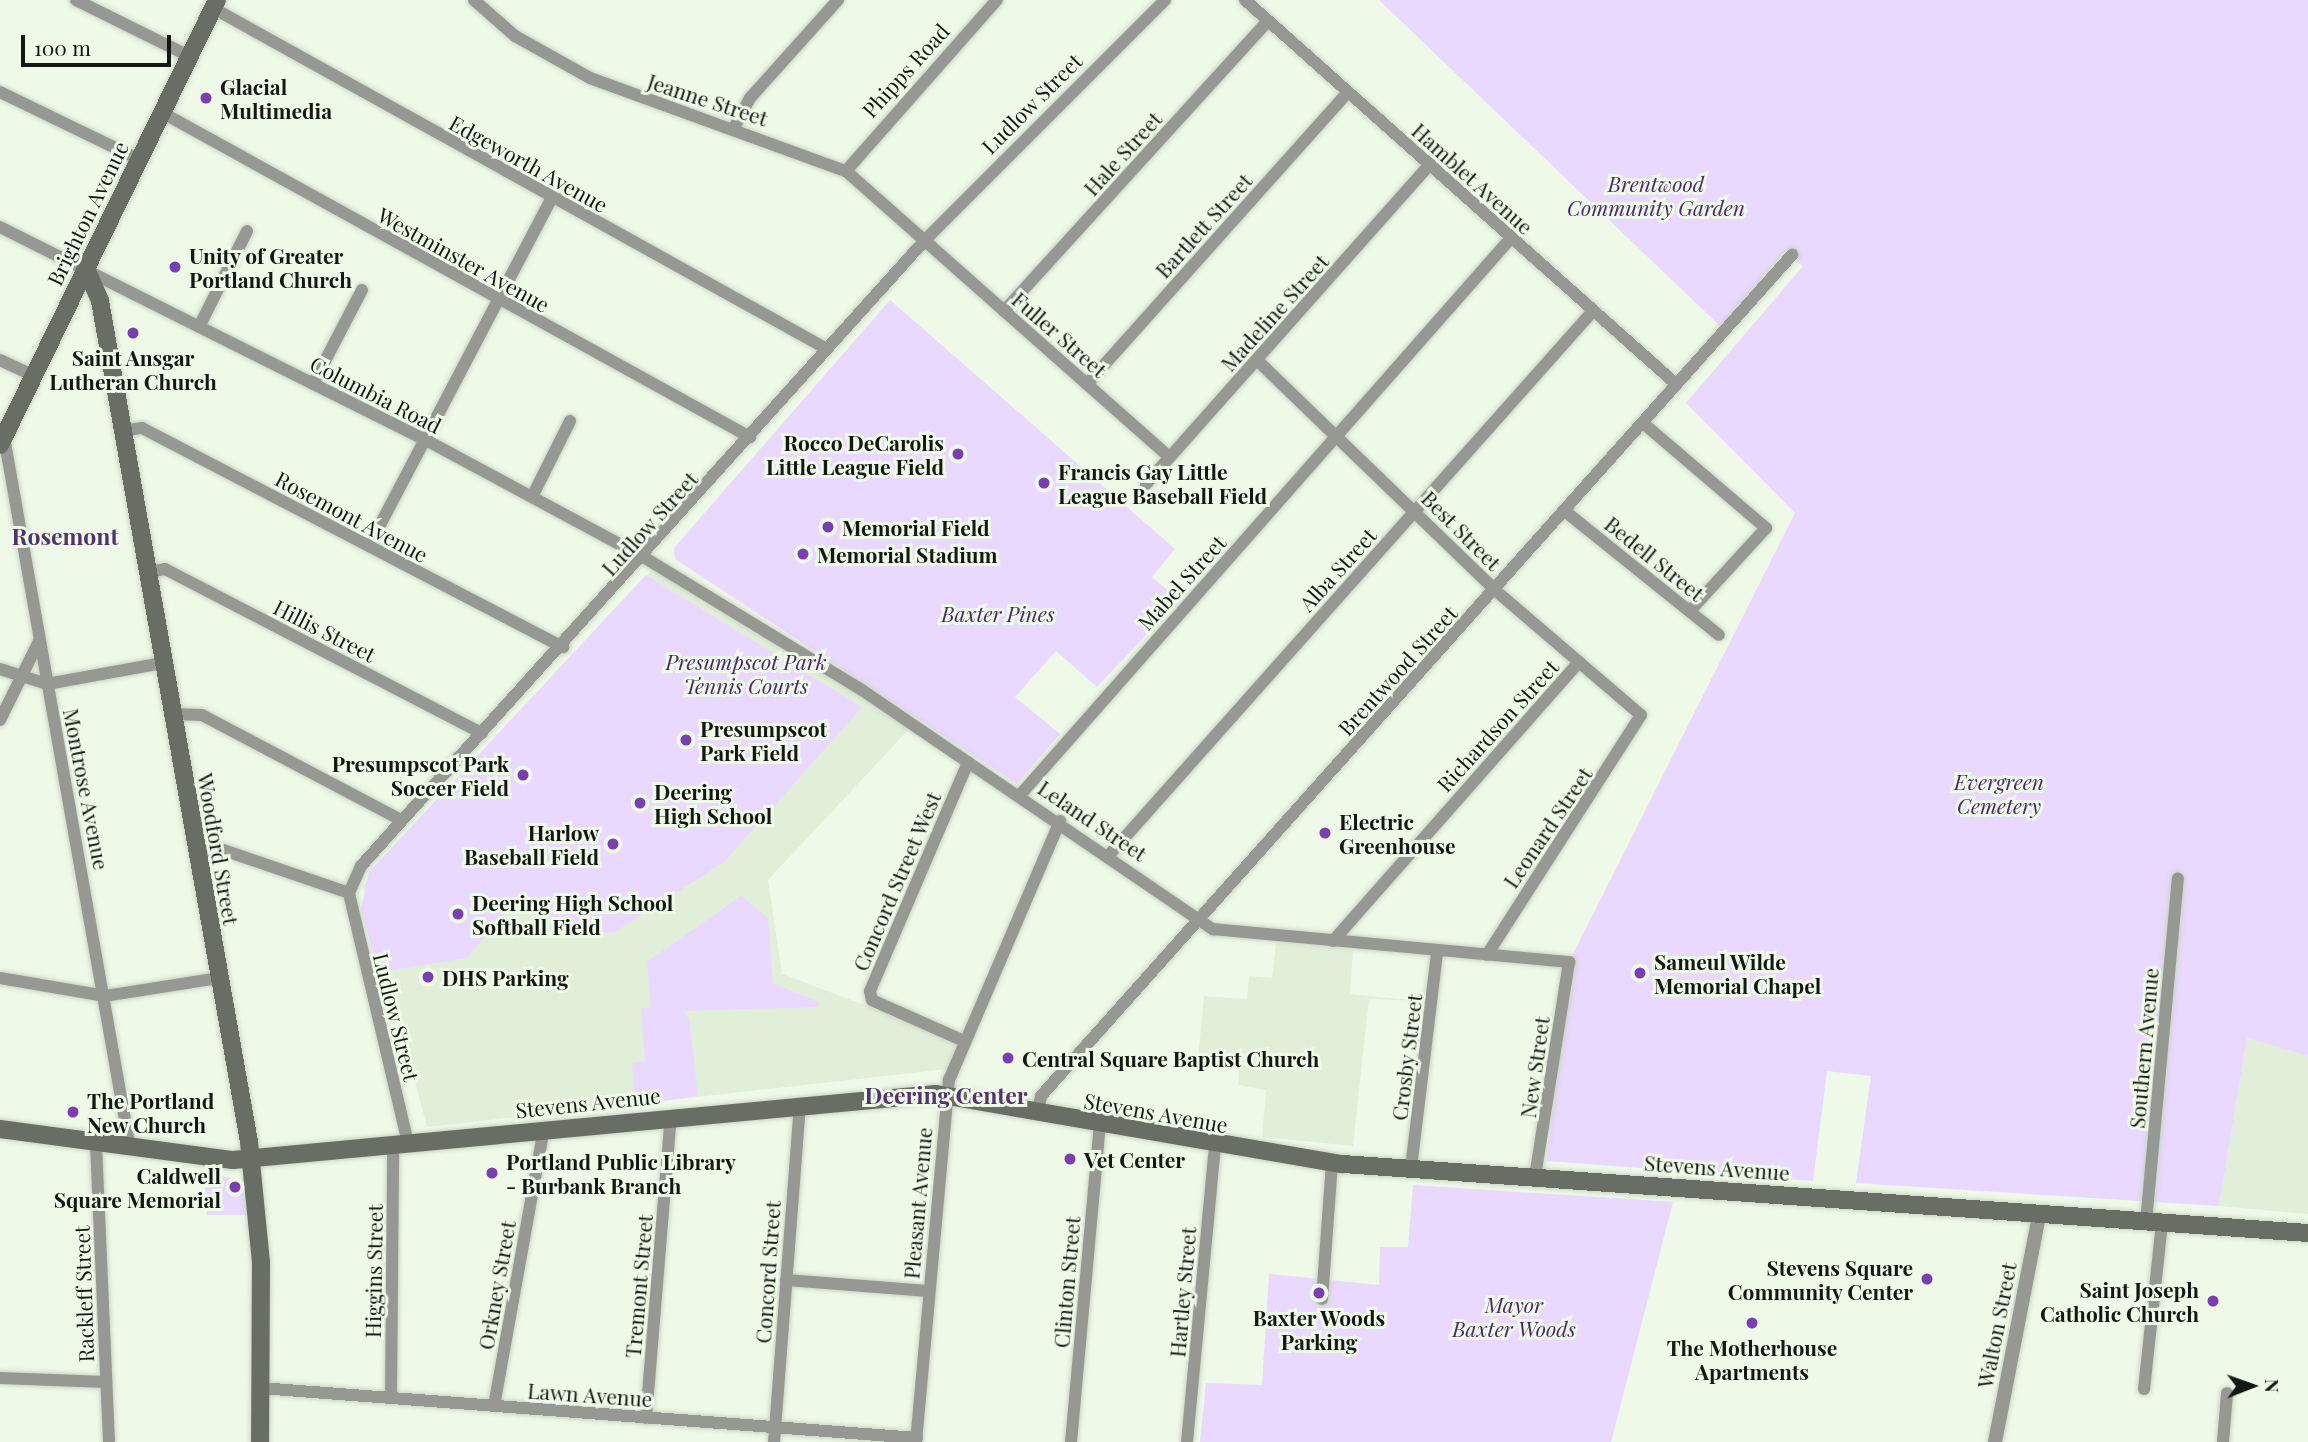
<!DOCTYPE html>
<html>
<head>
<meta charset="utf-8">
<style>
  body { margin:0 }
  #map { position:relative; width:2308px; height:1442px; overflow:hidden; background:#eff9e8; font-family:"Playfair Display",serif }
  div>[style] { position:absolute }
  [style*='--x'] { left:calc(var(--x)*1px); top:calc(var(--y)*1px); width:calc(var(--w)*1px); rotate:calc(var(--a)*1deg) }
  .built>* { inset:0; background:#e1efd8 }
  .green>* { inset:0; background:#e9d8ff }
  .roads { filter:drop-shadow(0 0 2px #ccd5c6) drop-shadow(0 0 2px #ccd5c6) }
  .minor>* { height:12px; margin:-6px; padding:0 6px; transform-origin:6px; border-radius:6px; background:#959992 }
  .tertiary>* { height:14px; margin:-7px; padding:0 7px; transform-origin:7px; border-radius:7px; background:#959992 }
  .secondary>* { height:18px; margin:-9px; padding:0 9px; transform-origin:9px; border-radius:9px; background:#686e64 }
  .dots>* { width:19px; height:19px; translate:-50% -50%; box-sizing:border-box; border:4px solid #eff9e8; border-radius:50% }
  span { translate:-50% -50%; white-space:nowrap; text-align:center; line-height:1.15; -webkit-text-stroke:6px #eff9e8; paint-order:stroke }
  .street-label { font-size:21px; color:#141812 }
  .poi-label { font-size:21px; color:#141812; font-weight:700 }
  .left { translate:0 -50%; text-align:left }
  .right { translate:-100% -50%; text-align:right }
  .park-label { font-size:21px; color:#4b286d; font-style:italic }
  .neighbourhood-label { font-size:23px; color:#51346f; font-weight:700 }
  .north { position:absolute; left:2217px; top:1351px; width:70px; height:70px; -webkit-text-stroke:5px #eff9e8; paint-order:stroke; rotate:89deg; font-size:19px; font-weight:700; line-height:28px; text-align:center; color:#141812 }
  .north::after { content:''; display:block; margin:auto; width:24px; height:32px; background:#141812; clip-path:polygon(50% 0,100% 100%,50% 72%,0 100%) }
  .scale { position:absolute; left:21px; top:35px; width:150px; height:32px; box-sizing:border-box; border:4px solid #141812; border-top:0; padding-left:9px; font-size:21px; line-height:24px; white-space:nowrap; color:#141812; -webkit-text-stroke:5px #eff9e8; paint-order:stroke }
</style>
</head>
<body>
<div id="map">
  <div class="built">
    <div style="clip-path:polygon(652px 570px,912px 726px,768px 880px,782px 974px,960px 1041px,948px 1069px,427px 1127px,363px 886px)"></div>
    <div style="clip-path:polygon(1276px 943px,1353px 950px,1350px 994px,1420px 1001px,1369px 999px,1353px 1146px,1262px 1137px,1266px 1090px,1238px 1085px,1239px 1064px,1198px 1059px,1204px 996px,1247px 999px,1249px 976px,1272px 978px)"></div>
    <div style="clip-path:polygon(2247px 1038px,2308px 1056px,2308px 1214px,2219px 1206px)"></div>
  </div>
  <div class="green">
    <div style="clip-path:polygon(1379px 0,2308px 0,2308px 1056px,2247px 1038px,2219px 1206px,1856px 1183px,1871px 1076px,1827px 1071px,1813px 1181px,1547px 1161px,1569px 962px,1795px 513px,1686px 403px,1803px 266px,1786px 250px,1720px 326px)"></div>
    <div style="clip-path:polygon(890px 300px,1175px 549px,1152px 577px,1179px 600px,1097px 687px,1056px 651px,1015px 697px,1060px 734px,1017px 784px,675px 559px,674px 548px)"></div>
    <div style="clip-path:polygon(646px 575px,862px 707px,724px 862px,615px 932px,576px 936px,519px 896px,467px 958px,378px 972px,361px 908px,369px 872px)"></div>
    <div style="clip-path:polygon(741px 896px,768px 918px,773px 983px,819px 1002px,818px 1007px,683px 1011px,689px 1018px,698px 1096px,635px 1105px,632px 1063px,645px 1061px,641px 1009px,651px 1007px,647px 962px)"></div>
    <div style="clip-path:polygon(204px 1173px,238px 1179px,251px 1215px,207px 1215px)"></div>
    <div style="clip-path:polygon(1413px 1185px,1673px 1202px,1611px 1442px,1200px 1442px,1206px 1383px,1262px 1385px,1269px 1274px,1379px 1285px,1380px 1247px,1408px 1247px)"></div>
  </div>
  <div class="roads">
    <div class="minor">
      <div style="--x:76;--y:0;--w:126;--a:26.4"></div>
      <div style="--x:474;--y:0;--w:55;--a:41.3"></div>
      <div style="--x:515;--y:36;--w:86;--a:29.2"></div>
      <div style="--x:590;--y:78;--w:272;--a:20"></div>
      <div style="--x:846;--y:171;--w:431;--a:41.5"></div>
      <div style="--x:1245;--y:0;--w:577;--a:41.7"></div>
      <div style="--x:213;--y:8;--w:702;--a:29.05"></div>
      <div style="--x:0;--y:92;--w:153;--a:25.9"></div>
      <div style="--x:161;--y:112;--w:673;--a:28.89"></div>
      <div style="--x:734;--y:128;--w:34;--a:-62"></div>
      <div style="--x:750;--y:98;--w:132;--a:-48.1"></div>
      <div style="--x:846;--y:171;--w:228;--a:-48.6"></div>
      <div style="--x:0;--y:227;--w:474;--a:26.6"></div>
      <div style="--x:424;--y:439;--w:251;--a:28.3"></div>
      <div style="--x:645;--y:558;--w:254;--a:31.3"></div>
      <div style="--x:862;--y:690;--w:425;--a:34.3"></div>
      <div style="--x:1213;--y:929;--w:358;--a:5.3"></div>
      <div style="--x:1569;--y:962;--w:218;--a:99"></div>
      <div style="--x:1004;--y:311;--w:392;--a:-47.7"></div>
      <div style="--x:200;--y:325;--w:105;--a:-63.4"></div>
      <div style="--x:0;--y:360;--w:38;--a:25"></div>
      <div style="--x:1258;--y:361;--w:330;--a:44"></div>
      <div style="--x:1495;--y:590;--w:192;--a:40.6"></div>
      <div style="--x:1641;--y:715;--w:285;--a:122.7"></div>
      <div style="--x:313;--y:384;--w:106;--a:-62.5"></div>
      <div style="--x:1087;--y:384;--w:390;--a:-48.2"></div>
      <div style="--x:1643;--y:423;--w:162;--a:40.5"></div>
      <div style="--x:1766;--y:528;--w:113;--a:132.5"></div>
      <div style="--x:122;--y:431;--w:20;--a:-9"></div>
      <div style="--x:142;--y:428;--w:475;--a:27.5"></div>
      <div style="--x:4;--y:437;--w:722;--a:79.95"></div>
      <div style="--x:1146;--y:484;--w:428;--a:-48.4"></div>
      <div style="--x:532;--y:497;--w:85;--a:-63.4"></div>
      <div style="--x:1566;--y:512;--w:196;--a:38.8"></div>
      <div style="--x:369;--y:546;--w:392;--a:-62.3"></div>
      <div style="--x:148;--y:572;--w:17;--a:-10"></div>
      <div style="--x:165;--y:569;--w:357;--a:27.4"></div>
      <div style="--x:0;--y:669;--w:49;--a:17.7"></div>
      <div style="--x:47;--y:684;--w:118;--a:-10.3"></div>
      <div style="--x:172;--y:714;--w:30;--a:2"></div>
      <div style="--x:202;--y:715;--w:225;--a:27.8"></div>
      <div style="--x:0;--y:720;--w:88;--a:-63.7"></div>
      <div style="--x:1021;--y:794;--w:741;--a:-48.61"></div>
      <div style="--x:197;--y:850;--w:26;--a:0"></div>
      <div style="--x:223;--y:850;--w:133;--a:18.8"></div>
      <div style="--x:1110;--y:854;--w:727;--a:-48.35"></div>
      <div style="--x:1333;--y:941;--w:372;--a:-48.6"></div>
      <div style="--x:0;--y:978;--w:107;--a:9.7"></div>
      <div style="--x:105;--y:996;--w:115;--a:-9"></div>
      <div style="--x:964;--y:1041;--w:101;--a:-156"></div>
      <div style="--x:872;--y:1000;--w:9;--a:-103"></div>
      <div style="--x:870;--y:991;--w:249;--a:-66.8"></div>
      <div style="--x:1037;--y:1114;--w:18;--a:-77"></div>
      <div style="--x:1041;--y:1096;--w:1128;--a:-48.24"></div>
      <div style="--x:408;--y:1143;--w:257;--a:-103.3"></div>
      <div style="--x:349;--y:893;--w:30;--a:-66"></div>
      <div style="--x:361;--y:866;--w:844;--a:-47.98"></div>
      <div style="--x:926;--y:239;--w:338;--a:-45"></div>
      <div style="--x:96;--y:1144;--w:298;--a:87.5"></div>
      <div style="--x:1411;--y:1168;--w:218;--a:-83.1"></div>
      <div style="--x:2146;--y:1222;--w:345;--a:-84.7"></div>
      <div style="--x:786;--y:1280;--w:143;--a:4.4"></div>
      <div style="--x:1322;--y:1299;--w:137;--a:-85.8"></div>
      <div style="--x:0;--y:1378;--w:106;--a:2.2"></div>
      <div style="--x:260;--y:1388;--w:659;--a:4.35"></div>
      <div style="--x:2144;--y:1389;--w:167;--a:-83.8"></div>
      <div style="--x:391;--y:1398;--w:253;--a:-89.5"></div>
      <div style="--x:494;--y:1406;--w:281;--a:-79.8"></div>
      <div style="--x:646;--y:1418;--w:302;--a:-85.3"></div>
      <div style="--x:774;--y:1442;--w:339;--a:-85.6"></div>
      <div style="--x:916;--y:1442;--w:364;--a:-84.8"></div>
      <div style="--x:949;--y:1080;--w:282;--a:-66.8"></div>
      <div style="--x:1071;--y:1442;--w:317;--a:-84.8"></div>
      <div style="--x:1187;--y:1442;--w:297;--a:-84.6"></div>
      <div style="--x:2223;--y:1442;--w:49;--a:-85.3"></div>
    </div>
    <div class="tertiary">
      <div style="--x:1995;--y:1442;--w:230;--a:-79"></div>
    </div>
    <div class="secondary">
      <div style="--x:86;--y:269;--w:35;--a:66"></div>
      <div style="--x:100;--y:301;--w:854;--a:79.95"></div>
      <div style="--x:249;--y:1142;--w:122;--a:84.3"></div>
      <div style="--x:261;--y:1263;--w:179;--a:90.3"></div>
      <div style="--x:0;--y:445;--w:495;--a:-64"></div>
      <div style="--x:0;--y:1129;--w:235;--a:7.6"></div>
      <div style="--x:233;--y:1160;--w:706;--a:-5.36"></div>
      <div style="--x:936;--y:1094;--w:413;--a:9.8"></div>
      <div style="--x:1343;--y:1164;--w:967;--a:4.09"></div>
    </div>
  </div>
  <div class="dots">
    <div style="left:206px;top:98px;background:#7a3db2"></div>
    <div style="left:175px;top:267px;background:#7a3db2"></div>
    <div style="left:133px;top:333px;background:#7a3db2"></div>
    <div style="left:958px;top:454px;background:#7a3db2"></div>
    <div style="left:1044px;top:483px;background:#7a3db2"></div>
    <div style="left:828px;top:527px;background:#7a3db2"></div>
    <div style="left:803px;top:554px;background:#7a3db2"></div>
    <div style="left:686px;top:740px;background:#7a3db2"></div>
    <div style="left:523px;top:775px;background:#7a3db2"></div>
    <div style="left:640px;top:803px;background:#7a3db2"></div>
    <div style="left:1325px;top:833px;background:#7a3db2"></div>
    <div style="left:613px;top:844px;background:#7a3db2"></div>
    <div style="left:458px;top:914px;background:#7a3db2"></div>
    <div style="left:1640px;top:973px;background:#7a3db2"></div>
    <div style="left:428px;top:977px;background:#7a3db2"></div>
    <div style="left:1008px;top:1058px;background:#7a3db2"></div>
    <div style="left:73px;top:1112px;background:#7a3db2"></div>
    <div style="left:1070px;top:1159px;background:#7a3db2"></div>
    <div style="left:492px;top:1173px;background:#7a3db2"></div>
    <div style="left:235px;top:1187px;background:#7a3db2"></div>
    <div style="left:1927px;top:1279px;background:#7a3db2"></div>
    <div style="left:1319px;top:1293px;background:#7a3db2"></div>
    <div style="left:2213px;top:1301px;background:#7a3db2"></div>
    <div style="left:1752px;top:1323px;background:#7a3db2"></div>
  </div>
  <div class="street-label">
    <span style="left:905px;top:70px;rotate:-48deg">Phipps Road</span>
    <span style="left:708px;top:99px;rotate:18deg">Jeanne Street</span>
    <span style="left:1031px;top:103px;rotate:-45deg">Ludlow Street</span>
    <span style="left:1122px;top:153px;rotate:-48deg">Hale Street</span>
    <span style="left:529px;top:163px;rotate:29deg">Edgeworth Avenue</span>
    <span style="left:1473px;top:178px;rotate:42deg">Hamblet Avenue</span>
    <span style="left:87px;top:213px;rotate:-64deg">Brighton Avenue</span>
    <span style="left:1203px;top:225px;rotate:-48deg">Bartlett Street</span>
    <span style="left:464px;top:259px;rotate:29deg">Westminster Avenue</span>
    <span style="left:1274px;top:312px;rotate:-48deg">Madeline Street</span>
    <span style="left:1060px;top:334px;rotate:41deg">Fuller Street</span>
    <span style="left:376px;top:394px;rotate:27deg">Columbia Road</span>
    <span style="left:352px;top:516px;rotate:28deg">Rosemont Avenue</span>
    <span style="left:649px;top:523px;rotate:-48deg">Ludlow Street</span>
    <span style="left:1462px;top:530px;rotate:45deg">Best Street</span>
    <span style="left:1655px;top:558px;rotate:39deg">Bedell Street</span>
    <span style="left:1337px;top:569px;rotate:-48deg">Alba Street</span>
    <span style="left:1181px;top:582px;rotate:-48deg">Mabel Street</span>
    <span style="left:325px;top:630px;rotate:27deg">Hillis Street</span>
    <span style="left:1397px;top:670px;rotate:-48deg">Brentwood Street</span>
    <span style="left:1497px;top:725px;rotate:-48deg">Richardson Street</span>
    <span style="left:87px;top:789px;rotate:79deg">Montrose Avenue</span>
    <span style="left:1093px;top:820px;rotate:34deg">Leland Street</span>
    <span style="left:1547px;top:827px;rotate:-56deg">Leonard Street</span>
    <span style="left:219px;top:849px;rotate:80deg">Woodford Street</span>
    <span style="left:896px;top:881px;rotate:-67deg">Concord Street West</span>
    <span style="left:397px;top:1017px;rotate:76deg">Ludlow Street</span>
    <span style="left:2143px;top:1048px;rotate:-85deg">Southern Avenue</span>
    <span style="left:1406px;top:1057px;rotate:-83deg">Crosby Street</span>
    <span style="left:1534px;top:1067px;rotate:-82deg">New Street</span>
    <span style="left:588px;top:1102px;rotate:-6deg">Stevens Avenue</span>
    <span style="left:1156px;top:1112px;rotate:10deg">Stevens Avenue</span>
    <span style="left:1717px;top:1167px;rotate:4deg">Stevens Avenue</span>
    <span style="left:917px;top:1203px;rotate:-85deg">Pleasant Avenue</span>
    <span style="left:373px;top:1271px;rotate:-89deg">Higgins Street</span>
    <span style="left:767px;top:1272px;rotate:-86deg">Concord Street</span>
    <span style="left:1066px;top:1282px;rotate:-85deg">Clinton Street</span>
    <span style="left:496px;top:1285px;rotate:-80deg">Orkney Street</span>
    <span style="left:638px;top:1286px;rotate:-85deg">Tremont Street</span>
    <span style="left:1182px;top:1292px;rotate:-85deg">Hartley Street</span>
    <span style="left:83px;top:1294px;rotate:-92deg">Rackleff Street</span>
    <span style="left:1996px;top:1325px;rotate:-79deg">Walton Street</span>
    <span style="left:590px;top:1394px;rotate:4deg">Lawn Avenue</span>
  </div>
  <div class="poi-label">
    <span class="left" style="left:220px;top:98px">Glacial<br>Multimedia</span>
    <span class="left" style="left:189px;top:267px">Unity of Greater<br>Portland Church</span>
    <span style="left:133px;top:369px">Saint Ansgar<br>Lutheran Church</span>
    <span class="right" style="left:944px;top:454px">Rocco DeCarolis<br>Little League Field</span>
    <span class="left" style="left:1058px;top:483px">Francis Gay Little<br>League Baseball Field</span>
    <span class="left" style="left:842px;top:527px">Memorial Field</span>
    <span class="left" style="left:817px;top:554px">Memorial Stadium</span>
    <span class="left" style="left:700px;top:740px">Presumpscot<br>Park Field</span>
    <span class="right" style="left:509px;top:775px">Presumpscot Park<br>Soccer Field</span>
    <span class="left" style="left:654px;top:803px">Deering<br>High School</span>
    <span class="left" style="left:1339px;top:833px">Electric<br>Greenhouse</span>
    <span class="right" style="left:599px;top:844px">Harlow<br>Baseball Field</span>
    <span class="left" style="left:472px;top:914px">Deering High School<br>Softball Field</span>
    <span class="left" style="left:1654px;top:973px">Sameul Wilde<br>Memorial Chapel</span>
    <span class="left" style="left:442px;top:977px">DHS Parking</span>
    <span class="left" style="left:1022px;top:1058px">Central Square Baptist Church</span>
    <span class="left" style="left:87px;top:1112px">The Portland<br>New Church</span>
    <span class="left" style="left:1084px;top:1159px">Vet Center</span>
    <span class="left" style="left:506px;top:1173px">Portland Public Library<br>- Burbank Branch</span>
    <span class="right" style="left:221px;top:1187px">Caldwell<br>Square Memorial</span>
    <span class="right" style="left:1913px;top:1279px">Stevens Square<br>Community Center</span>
    <span class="right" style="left:2199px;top:1301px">Saint Joseph<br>Catholic Church</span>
    <span style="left:1319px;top:1329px">Baxter Woods<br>Parking</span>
    <span style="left:1752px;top:1359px">The Motherhouse<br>Apartments</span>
  </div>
  <div class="park-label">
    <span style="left:1656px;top:195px">Brentwood<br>Community Garden</span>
    <span style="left:998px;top:613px">Baxter Pines</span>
    <span style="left:746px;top:673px">Presumpscot Park<br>Tennis Courts</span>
    <span style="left:1999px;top:793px">Evergreen<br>Cemetery</span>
    <span style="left:1514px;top:1316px">Mayor<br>Baxter Woods</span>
  </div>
  <div class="neighbourhood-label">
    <span style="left:65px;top:536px">Rosemont</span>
    <span style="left:946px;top:1095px">Deering Center</span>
  </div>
  <div class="north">N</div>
  <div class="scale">100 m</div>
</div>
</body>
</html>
